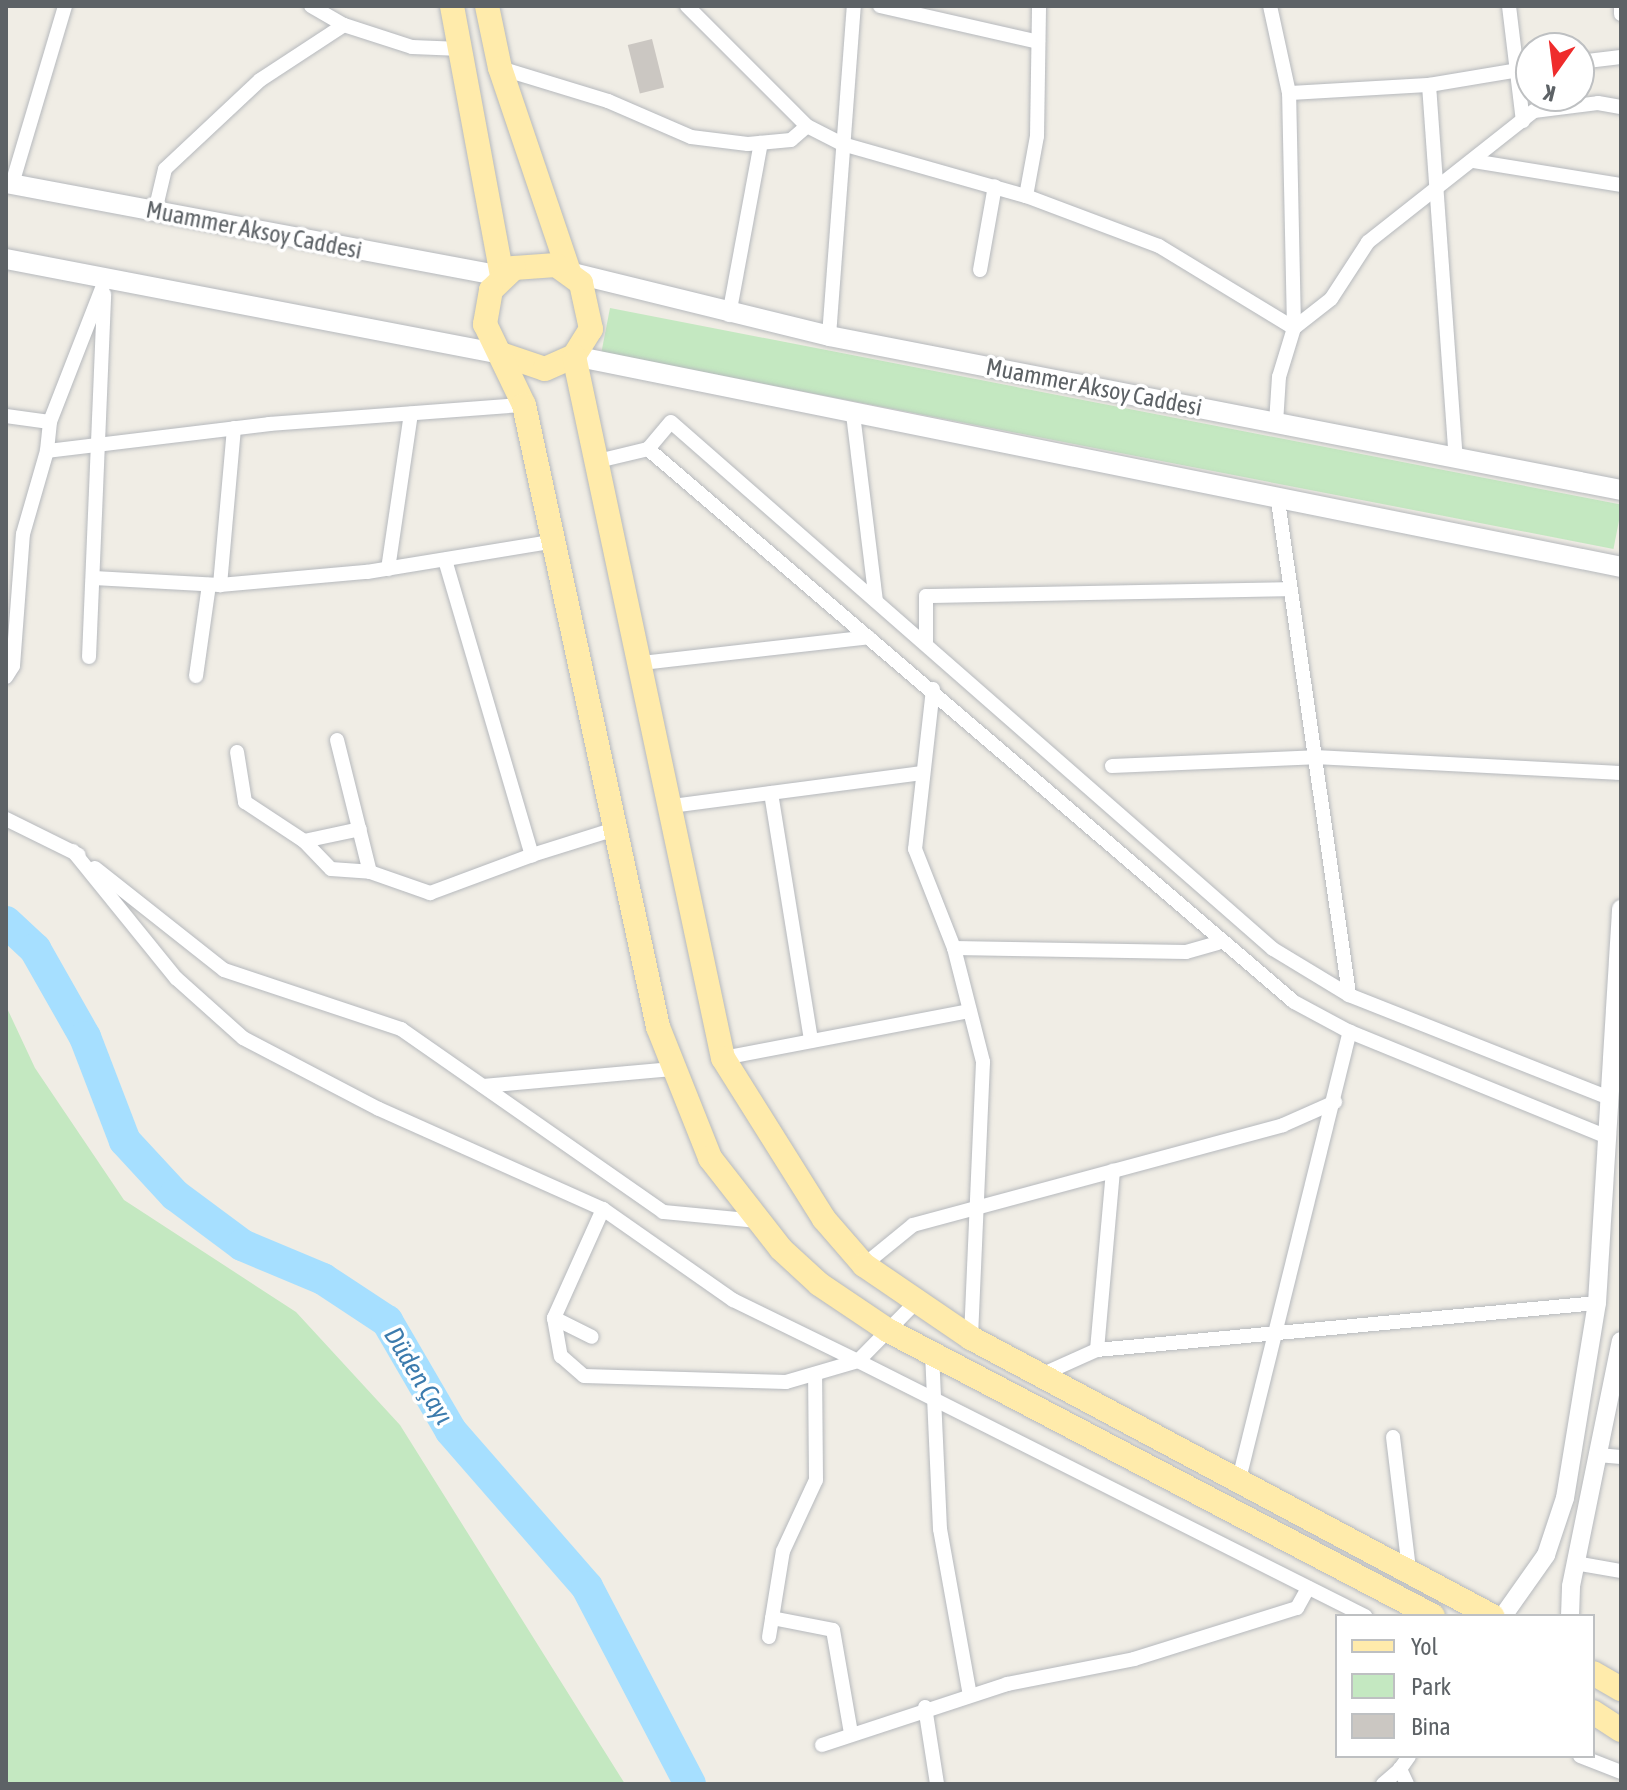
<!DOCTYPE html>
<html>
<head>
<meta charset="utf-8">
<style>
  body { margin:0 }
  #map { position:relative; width:1627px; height:1790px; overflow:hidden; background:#f0ede5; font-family:"Asap Condensed",sans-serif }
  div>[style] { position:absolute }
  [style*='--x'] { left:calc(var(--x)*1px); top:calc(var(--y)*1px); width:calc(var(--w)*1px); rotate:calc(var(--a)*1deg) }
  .green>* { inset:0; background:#c4e8c1; transform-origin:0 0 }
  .river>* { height:32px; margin:-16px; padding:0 16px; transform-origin:16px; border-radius:16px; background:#a6dfff }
  .building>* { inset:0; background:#cbc7c2; transform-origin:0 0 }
  .roads { filter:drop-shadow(0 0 2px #b6b9bd) drop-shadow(0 0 2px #b6b9bd) }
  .minor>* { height:14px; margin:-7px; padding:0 7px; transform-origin:7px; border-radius:7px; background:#fff }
  .tertiary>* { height:18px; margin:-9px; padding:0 9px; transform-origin:9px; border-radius:9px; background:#fff }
  .secondary>* { height:20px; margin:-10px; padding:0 10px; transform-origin:10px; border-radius:10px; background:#fff }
  .primary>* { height:24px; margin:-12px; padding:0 12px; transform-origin:12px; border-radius:12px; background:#ffebab }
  span { translate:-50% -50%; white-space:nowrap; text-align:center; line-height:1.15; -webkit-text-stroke:7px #fff; paint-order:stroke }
  .street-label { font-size:24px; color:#5d6266 }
  .water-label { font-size:26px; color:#3c7bad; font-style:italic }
  .frame { position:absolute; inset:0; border:8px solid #5d6266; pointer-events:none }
  .legend { position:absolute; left:1335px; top:1614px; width:260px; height:144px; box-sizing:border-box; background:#fff; border:2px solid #bec0c2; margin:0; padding:10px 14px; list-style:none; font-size:24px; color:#5d6266 }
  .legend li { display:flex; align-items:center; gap:16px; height:40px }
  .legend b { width:40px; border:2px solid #bec0c2 }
  .north { position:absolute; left:1515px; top:32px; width:80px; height:80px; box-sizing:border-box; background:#fff; border:2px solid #bec0c2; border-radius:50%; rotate:194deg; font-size:22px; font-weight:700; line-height:32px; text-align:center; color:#5d6266 }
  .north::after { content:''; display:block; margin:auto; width:28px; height:36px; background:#ef2c2c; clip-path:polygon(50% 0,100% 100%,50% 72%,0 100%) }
</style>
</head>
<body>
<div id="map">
  <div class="green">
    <div style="left:610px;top:308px;width:1031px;height:45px;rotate:11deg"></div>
    <div style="clip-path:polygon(6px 1006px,35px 1068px,124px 1200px,296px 1312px,400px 1425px,625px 1784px,6px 1784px)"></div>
  </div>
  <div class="river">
    <div style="--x:6;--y:922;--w:40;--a:43"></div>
    <div style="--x:35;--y:949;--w:101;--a:60.4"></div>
    <div style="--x:85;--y:1037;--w:111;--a:69"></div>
    <div style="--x:125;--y:1141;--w:74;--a:47.2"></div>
    <div style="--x:175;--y:1195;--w:84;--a:36.7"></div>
    <div style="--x:242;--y:1245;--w:88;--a:22.8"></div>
    <div style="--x:323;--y:1279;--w:77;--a:33.3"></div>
    <div style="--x:387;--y:1321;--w:127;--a:59.8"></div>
    <div style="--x:451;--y:1431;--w:207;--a:48.9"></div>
    <div style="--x:587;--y:1587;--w:222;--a:62.4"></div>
  </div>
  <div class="building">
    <div style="left:652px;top:39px;width:50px;height:25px;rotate:76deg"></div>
  </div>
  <div class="roads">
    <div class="minor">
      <div style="--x:311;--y:6;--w:38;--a:30"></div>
      <div style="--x:344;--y:25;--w:71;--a:17.9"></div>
      <div style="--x:412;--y:47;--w:49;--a:2.3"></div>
      <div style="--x:687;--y:6;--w:170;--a:45"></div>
      <div style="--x:807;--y:126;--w:39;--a:27"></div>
      <div style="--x:842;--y:144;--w:191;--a:15.8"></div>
      <div style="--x:1026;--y:196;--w:142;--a:20.6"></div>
      <div style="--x:1159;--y:246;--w:158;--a:31.3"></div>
      <div style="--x:1294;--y:328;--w:235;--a:-91.2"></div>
      <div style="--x:1289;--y:93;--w:89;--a:-102.3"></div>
      <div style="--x:880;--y:6;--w:162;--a:12.8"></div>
      <div style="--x:1509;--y:6;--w:116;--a:83.1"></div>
      <div style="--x:1621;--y:6;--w:8;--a:90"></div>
      <div style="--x:1579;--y:62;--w:42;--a:-6.8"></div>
      <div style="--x:500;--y:68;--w:113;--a:17"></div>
      <div style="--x:608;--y:101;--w:90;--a:23.4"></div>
      <div style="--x:691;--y:137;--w:57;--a:7"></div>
      <div style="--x:748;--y:144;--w:43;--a:-5.3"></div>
      <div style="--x:791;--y:140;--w:21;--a:-41"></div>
      <div style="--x:1429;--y:85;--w:103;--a:-9.5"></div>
      <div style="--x:1289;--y:93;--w:140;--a:-3.3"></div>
      <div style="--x:1429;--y:85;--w:374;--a:85.9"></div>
      <div style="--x:1473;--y:161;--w:150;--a:9.2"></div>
      <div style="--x:12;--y:184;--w:186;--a:-73.4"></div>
      <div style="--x:1026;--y:196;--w:61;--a:-79.6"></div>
      <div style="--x:1037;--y:136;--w:130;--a:-89.1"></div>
      <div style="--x:155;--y:211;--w:43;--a:-76.6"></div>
      <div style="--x:165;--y:169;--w:130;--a:-43.1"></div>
      <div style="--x:260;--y:80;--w:100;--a:-33.2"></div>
      <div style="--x:980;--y:270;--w:85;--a:-79.9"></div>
      <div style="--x:106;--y:278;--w:155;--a:111.3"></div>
      <div style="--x:50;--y:422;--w:29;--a:96"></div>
      <div style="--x:47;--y:451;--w:224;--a:-6.9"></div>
      <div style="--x:269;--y:424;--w:256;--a:-4.3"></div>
      <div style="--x:729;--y:315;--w:175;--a:-79.5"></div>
      <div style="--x:829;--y:336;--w:331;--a:-85.7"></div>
      <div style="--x:853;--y:414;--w:188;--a:83"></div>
      <div style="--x:6;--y:416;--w:44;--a:7.8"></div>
      <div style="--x:1276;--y:423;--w:46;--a:-86.3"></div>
      <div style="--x:1279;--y:377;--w:51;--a:-73"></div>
      <div style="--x:1294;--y:328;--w:47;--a:-38.1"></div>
      <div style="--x:1331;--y:299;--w:68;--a:-57"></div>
      <div style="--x:1368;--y:242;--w:211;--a:-38.3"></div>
      <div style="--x:1534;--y:111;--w:64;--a:-7.1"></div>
      <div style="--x:1598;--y:103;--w:23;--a:10"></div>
      <div style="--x:234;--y:428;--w:158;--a:95.1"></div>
      <div style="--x:220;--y:585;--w:148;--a:-5.1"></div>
      <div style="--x:367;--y:572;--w:186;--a:-9.3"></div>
      <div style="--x:648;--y:449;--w:850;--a:40.56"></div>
      <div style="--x:1294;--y:1002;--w:64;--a:28.2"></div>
      <div style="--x:1350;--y:1032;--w:275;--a:22.2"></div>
      <div style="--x:598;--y:461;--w:51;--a:-13.5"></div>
      <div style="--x:648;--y:449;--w:35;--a:-50"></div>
      <div style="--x:671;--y:422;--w:800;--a:41.2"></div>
      <div style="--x:1273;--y:949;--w:89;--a:31.2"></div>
      <div style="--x:1349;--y:995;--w:277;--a:21.6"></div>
      <div style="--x:1278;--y:501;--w:499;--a:81.8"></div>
      <div style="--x:445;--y:560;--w:308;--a:73.6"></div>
      <div style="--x:532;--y:855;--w:90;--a:-17.4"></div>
      <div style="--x:388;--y:569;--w:157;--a:-81.6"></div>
      <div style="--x:94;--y:578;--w:126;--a:3.2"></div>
      <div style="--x:926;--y:644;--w:48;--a:-90"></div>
      <div style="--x:926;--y:596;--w:364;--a:-1.1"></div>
      <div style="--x:89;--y:657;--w:363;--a:-87.6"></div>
      <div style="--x:642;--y:663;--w:228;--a:-6.5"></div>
      <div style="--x:196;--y:676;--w:92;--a:-81.9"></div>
      <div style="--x:6;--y:677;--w:13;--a:-58"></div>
      <div style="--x:13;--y:666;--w:132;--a:-85.7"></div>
      <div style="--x:23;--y:534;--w:86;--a:-73.9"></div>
      <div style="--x:933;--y:689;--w:161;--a:96.4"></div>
      <div style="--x:915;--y:849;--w:106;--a:68.5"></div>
      <div style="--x:954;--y:948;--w:118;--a:75.7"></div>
      <div style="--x:983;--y:1062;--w:276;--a:92.5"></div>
      <div style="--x:337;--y:740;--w:136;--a:76"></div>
      <div style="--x:370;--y:872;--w:64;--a:19.3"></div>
      <div style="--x:430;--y:893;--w:109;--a:-20.4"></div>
      <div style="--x:237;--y:752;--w:51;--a:80.9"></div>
      <div style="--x:245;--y:802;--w:71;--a:33.5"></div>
      <div style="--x:304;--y:841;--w:39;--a:46"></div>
      <div style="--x:331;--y:869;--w:39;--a:4"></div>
      <div style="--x:1112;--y:766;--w:203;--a:-2.5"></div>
      <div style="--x:1315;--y:757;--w:306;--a:3"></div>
      <div style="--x:771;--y:793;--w:251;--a:80.8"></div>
      <div style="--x:672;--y:806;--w:253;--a:-7.5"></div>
      <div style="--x:6;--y:819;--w:81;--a:26.3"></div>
      <div style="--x:304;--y:841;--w:57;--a:-12.1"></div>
      <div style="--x:73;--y:851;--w:164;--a:51"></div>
      <div style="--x:176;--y:978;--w:90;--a:41.8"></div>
      <div style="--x:243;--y:1038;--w:153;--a:27.6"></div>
      <div style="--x:379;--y:1109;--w:245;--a:24.1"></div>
      <div style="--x:603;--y:1209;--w:159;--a:35"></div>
      <div style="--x:733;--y:1300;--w:139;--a:26"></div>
      <div style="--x:858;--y:1361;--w:81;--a:-45.5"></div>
      <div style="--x:95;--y:868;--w:164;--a:38.3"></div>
      <div style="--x:224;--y:970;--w:187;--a:18.4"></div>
      <div style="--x:401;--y:1029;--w:320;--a:34.9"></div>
      <div style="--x:663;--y:1212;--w:96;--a:5.4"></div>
      <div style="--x:954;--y:948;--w:232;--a:1"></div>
      <div style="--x:1186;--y:952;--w:33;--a:-16"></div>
      <div style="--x:723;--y:1058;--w:251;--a:-10.8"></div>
      <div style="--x:483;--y:1086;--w:193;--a:-5.1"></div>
      <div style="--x:603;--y:1209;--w:120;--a:114.2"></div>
      <div style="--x:554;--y:1318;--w:39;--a:80"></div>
      <div style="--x:561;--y:1356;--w:30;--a:41"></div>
      <div style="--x:584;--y:1376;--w:202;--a:1.7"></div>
      <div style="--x:786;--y:1382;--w:75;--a:-16.3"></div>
      <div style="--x:858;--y:1361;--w:568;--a:26.7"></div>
      <div style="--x:864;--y:1265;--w:63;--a:-39.2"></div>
      <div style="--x:913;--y:1225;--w:383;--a:-15.1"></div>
      <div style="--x:1283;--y:1125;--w:57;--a:-23.9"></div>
      <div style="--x:554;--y:1318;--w:42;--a:26.6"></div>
      <div style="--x:1097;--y:1350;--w:180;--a:-84.9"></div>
      <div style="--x:932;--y:1353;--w:176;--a:87.4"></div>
      <div style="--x:940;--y:1529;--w:169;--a:79.8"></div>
      <div style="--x:1041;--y:1375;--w:61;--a:-24.1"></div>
      <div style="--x:1097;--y:1350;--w:502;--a:-5.37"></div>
      <div style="--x:1393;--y:1437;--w:134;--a:83.1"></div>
      <div style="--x:1598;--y:1455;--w:23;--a:5"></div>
      <div style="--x:1239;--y:1479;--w:461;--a:-76.1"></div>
      <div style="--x:1575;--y:1563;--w:47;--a:9.9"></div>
      <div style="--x:772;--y:1618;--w:62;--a:11.1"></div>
      <div style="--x:833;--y:1630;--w:105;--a:80.1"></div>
      <div style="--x:769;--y:1637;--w:87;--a:-80.8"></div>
      <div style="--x:783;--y:1551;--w:78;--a:-65.1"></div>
      <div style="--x:816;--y:1480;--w:106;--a:-90.5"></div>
      <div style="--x:925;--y:1707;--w:78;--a:81.1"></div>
      <div style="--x:822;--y:1745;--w:195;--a:-18.2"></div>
      <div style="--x:1007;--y:1684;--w:129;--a:-11.1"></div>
      <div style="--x:1134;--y:1659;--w:171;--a:-17.4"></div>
      <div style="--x:1297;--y:1608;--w:23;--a:-61"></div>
      <div style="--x:1580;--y:1756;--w:44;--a:21.3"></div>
      <div style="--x:1383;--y:1784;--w:23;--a:-41"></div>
      <div style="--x:1407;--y:1784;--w:17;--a:-115"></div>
      <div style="--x:1400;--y:1769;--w:16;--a:-55"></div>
    </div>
    <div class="tertiary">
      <div style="--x:1503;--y:1616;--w:75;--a:-54.8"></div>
      <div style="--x:1546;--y:1555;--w:60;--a:-71.6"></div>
      <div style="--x:1565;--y:1498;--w:198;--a:-80.7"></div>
      <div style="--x:1597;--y:1303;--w:395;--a:-86.5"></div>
      <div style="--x:1570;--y:1616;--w:30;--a:-88"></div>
      <div style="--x:1571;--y:1586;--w:250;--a:-78.5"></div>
    </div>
    <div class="secondary">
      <div style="--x:6;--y:183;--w:505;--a:10.62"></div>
      <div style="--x:6;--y:259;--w:504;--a:10.86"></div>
      <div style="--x:569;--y:272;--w:268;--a:13.8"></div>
      <div style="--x:829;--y:336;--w:807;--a:11"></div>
      <div style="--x:574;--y:356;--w:1068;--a:11.39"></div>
    </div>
    <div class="primary">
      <div style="--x:452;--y:6;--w:275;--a:79.5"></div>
      <div style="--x:487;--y:6;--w:63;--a:78.2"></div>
      <div style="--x:500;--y:68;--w:215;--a:71.3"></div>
      <div style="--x:501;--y:354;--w:46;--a:18.8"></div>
      <div style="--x:545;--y:369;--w:32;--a:-24"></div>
      <div style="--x:574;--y:356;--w:32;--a:-58"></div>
      <div style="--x:591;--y:329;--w:47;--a:-102.3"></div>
      <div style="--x:581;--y:283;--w:31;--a:-144"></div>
      <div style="--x:556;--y:265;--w:42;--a:175.9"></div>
      <div style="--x:514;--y:268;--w:32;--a:136"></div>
      <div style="--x:491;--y:290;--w:35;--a:100"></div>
      <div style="--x:485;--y:324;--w:90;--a:64.3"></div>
      <div style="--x:524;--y:405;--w:636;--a:77.84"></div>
      <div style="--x:658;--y:1027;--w:141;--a:68.3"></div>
      <div style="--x:710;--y:1158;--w:115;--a:52"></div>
      <div style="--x:781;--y:1249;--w:52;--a:42.6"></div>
      <div style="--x:819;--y:1284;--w:84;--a:33.9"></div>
      <div style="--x:889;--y:1331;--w:614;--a:27.65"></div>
      <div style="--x:574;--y:356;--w:718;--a:78.02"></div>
      <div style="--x:723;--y:1058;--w:190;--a:57.9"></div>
      <div style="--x:824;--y:1219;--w:61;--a:49"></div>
      <div style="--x:864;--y:1265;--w:130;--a:34.3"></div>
      <div style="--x:971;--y:1338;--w:591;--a:28.08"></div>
      <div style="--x:1593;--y:1673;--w:32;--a:30"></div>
      <div style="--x:1593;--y:1712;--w:33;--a:33"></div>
    </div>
  </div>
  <div class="street-label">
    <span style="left:254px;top:230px;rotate:11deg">Muammer Aksoy Caddesi</span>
    <span style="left:1094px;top:387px;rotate:11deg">Muammer Aksoy Caddesi</span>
  </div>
  <div class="water-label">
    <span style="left:418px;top:1376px;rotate:59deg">Düden Çayı</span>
  </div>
  <div class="frame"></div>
  <ul class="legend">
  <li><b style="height:10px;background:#ffebab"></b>Yol</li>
  <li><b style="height:22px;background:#c4e8c1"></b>Park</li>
  <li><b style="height:22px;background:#cbc7c2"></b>Bina</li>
  </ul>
  <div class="north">K</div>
</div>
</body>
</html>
